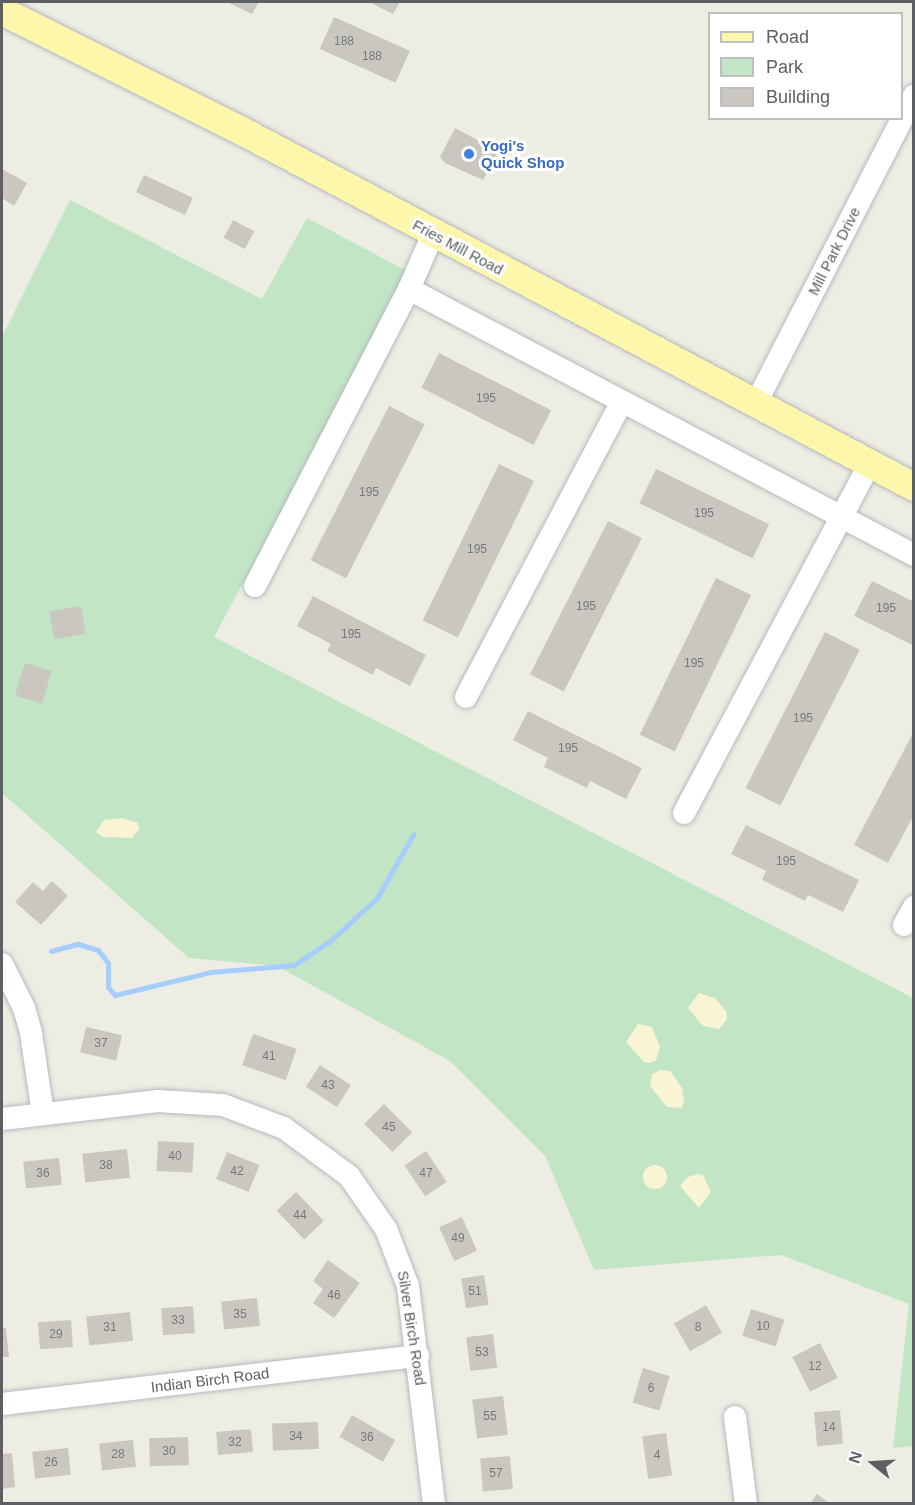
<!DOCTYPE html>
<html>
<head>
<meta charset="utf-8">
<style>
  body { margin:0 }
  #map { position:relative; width:915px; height:1505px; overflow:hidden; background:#eeede4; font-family:Arial,sans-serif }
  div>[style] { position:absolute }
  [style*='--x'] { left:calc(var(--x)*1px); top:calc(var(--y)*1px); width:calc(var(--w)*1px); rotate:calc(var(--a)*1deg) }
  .green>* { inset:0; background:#c1e5c5 }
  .sand>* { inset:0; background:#f9f4d4 }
  .round { border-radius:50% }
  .stream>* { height:5px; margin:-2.5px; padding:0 2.5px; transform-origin:2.5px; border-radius:2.5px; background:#a6cefc }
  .building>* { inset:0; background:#cac7c1; transform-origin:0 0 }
  .roads { filter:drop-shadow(0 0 2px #b6b9bd) drop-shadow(0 0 2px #b6b9bd) }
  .minor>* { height:22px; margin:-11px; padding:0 11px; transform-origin:11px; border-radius:11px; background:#fff }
  .major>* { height:28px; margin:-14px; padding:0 14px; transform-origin:14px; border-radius:14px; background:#fcf7ab }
  .dots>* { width:16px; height:16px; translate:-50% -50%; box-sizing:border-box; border:3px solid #fff; border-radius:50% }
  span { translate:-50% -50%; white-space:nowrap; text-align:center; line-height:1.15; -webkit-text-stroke:6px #fff; paint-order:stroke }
  .number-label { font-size:12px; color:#78797b }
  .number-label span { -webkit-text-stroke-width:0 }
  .shop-label { font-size:15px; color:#366cbe; font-weight:700 }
  .left { translate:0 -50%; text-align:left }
  .street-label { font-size:15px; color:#5c5f64 }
  .frame { position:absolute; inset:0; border:3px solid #5c5f64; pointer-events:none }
  .legend { position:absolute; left:708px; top:12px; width:195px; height:108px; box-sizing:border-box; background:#fff; border:2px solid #bebfc1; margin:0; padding:8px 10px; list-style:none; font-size:18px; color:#5c5f64 }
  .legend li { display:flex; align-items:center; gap:12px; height:30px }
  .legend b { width:30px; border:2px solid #bebfc1 }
  .north { position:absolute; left:843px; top:1433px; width:60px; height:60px; -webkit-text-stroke:4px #fff; paint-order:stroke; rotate:288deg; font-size:16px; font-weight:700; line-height:24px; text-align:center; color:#5c5f64 }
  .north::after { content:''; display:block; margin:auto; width:21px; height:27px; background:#5c5f64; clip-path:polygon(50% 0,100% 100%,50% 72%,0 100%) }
</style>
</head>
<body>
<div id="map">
  <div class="green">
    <div style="clip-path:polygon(70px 200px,262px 299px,307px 218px,409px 272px,214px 637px,913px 998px,913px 1446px,893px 1448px,909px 1304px,781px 1255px,594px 1270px,545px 1156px,450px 1061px,277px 966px,189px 958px,2px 793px,2px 337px)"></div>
  </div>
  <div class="sand">
    <div style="clip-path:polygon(123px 818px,138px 823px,139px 829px,132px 838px,103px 837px,96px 832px,104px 820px)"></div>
    <div style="clip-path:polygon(699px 993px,715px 998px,726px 1011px,727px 1019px,719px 1029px,703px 1026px,688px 1008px)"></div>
    <div style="clip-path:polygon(638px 1024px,652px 1027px,660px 1047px,656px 1060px,650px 1063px,644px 1062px,626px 1042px)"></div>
    <div style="clip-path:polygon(660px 1070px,670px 1071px,682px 1088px,684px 1102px,681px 1108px,667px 1107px,650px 1086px,652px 1074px)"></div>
    <div class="round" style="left:643px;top:1165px;width:24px;height:24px"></div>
    <div style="clip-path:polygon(698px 1174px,703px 1175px,711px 1192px,699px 1208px,680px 1186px,688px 1177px)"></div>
  </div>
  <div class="stream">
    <div style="--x:51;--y:951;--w:28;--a:-15"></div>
    <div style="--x:78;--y:944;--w:21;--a:17"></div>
    <div style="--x:98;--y:950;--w:16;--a:52"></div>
    <div style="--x:108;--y:963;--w:24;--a:90"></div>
    <div style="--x:108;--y:987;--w:11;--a:49"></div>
    <div style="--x:115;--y:995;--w:99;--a:-13.5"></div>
    <div style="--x:211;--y:972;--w:83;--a:-4.8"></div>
    <div style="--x:294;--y:965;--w:43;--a:-33.7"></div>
    <div style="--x:330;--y:941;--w:64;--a:-42.5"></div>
    <div style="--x:377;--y:898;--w:73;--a:-60.3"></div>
  </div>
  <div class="building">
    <div style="clip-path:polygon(227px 2px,259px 2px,252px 14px)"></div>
    <div style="clip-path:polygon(369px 2px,400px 2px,393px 14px)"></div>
    <div style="left:334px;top:17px;width:83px;height:35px;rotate:24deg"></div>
    <div style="clip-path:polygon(455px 128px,498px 151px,483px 180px,445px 163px,440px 157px)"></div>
    <div style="clip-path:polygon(2px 169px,27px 183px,14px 206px,2px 198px)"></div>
    <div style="left:144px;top:175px;width:54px;height:19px;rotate:25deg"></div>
    <div style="left:233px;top:220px;width:24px;height:20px;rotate:28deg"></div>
    <div style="left:439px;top:353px;width:126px;height:39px;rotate:27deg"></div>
    <div style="left:389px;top:406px;width:40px;height:173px;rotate:27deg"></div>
    <div style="left:499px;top:464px;width:39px;height:174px;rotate:26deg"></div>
    <div style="left:656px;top:469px;width:126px;height:38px;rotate:26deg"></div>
    <div style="left:608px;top:521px;width:38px;height:172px;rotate:27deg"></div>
    <div style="left:716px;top:578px;width:39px;height:174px;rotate:26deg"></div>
    <div style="clip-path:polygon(872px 581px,914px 602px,914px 646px,854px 616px)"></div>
    <div style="clip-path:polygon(313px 596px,426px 655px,410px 686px,376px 668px,373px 675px,327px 651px,331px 644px,297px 626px)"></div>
    <div style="left:81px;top:606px;width:28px;height:32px;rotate:80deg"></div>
    <div style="left:825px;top:632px;width:39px;height:175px;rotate:27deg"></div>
    <div style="left:25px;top:663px;width:28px;height:34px;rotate:17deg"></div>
    <div style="clip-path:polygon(528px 711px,642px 768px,626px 799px,590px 781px,587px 788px,544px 767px,548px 758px,513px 740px)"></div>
    <div style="clip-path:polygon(914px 731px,914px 815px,888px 863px,854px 845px)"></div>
    <div style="clip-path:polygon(746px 825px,859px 880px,843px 912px,808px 895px,805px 901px,762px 880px,766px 871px,731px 854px)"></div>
    <div style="clip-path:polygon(52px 881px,68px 896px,41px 925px,15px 902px,33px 882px,43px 891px)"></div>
    <div style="left:86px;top:1027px;width:37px;height:26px;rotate:13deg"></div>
    <div style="left:253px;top:1034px;width:46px;height:33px;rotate:19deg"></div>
    <div style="left:320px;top:1065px;width:37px;height:26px;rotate:33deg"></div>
    <div style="left:384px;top:1104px;width:40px;height:28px;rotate:45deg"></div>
    <div style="left:158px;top:1141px;width:36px;height:30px;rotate:3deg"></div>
    <div style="left:127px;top:1149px;width:29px;height:45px;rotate:84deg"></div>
    <div style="left:426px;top:1151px;width:37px;height:26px;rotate:56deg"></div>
    <div style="left:227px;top:1152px;width:35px;height:29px;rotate:22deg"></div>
    <div style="left:59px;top:1158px;width:27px;height:36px;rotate:84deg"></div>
    <div style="left:296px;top:1192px;width:40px;height:27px;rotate:46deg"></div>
    <div style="left:462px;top:1217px;width:37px;height:25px;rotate:66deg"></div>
    <div style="clip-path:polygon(328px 1260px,360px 1283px,334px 1318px,313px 1303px,323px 1289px,313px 1281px)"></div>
    <div style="left:484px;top:1275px;width:30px;height:23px;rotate:81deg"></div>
    <div style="left:257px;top:1298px;width:28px;height:36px;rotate:84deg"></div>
    <div style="left:706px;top:1305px;width:32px;height:37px;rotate:60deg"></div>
    <div style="left:193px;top:1306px;width:27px;height:32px;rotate:86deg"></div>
    <div style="left:751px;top:1309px;width:35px;height:28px;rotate:18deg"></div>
    <div style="left:130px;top:1312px;width:29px;height:44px;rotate:84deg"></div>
    <div style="left:71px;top:1320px;width:27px;height:33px;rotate:86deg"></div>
    <div style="clip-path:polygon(2px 1328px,6px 1328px,9px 1357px,2px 1357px)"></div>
    <div style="left:493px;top:1334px;width:34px;height:27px;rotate:83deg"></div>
    <div style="left:820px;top:1343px;width:39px;height:31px;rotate:63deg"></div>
    <div style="left:643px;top:1368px;width:28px;height:36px;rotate:17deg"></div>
    <div style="left:503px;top:1396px;width:39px;height:31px;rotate:83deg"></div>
    <div style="left:840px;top:1410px;width:34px;height:26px;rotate:85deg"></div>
    <div style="left:352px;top:1415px;width:50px;height:25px;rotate:30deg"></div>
    <div style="left:318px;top:1422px;width:27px;height:46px;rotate:88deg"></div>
    <div style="left:251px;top:1429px;width:23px;height:35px;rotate:85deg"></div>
    <div style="left:666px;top:1433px;width:43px;height:24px;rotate:82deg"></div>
    <div style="left:188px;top:1437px;width:28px;height:39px;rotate:88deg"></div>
    <div style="left:133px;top:1440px;width:27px;height:34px;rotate:84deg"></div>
    <div style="left:68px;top:1448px;width:27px;height:36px;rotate:84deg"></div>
    <div style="clip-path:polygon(12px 1453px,15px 1487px,2px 1489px,2px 1454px)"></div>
    <div style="left:510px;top:1456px;width:33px;height:30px;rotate:85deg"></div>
    <div style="clip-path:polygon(817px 1494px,830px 1504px,810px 1504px)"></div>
  </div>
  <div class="roads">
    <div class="minor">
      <div style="--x:409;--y:289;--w:571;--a:27.78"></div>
      <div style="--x:755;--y:405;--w:348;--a:-62.8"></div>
      <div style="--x:255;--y:586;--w:335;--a:-62.6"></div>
      <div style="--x:409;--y:289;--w:60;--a:-66.4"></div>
      <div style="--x:466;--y:697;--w:332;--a:-62.2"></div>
      <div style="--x:684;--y:813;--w:394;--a:-62"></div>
      <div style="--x:904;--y:925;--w:21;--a:-61"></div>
      <div style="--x:2;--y:964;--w:49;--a:63.4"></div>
      <div style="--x:24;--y:1008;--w:26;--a:74"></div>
      <div style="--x:31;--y:1033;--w:82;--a:81.6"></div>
      <div style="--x:2;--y:1119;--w:157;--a:-6.6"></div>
      <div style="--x:158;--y:1101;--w:65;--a:3.5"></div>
      <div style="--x:223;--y:1105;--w:65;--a:20.7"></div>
      <div style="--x:284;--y:1128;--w:81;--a:36.4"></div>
      <div style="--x:349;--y:1176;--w:65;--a:55.1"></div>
      <div style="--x:386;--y:1229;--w:61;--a:68.9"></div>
      <div style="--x:408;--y:1286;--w:220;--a:83.2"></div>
      <div style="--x:2;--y:1404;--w:419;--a:-6.6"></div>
      <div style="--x:735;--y:1417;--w:88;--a:82.8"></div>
    </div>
    <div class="major">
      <div style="--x:2;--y:11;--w:266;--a:26.6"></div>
      <div style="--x:240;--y:130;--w:763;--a:27.91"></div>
    </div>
  </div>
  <div class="dots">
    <div style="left:469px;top:154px;background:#3f7fe0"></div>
  </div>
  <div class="number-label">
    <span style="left:344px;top:42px">188</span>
    <span style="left:372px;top:57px">188</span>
    <span style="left:486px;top:399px">195</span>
    <span style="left:369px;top:493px">195</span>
    <span style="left:704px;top:514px">195</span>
    <span style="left:477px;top:550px">195</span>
    <span style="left:586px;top:607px">195</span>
    <span style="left:886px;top:609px">195</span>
    <span style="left:351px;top:635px">195</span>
    <span style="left:694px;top:664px">195</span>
    <span style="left:803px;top:719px">195</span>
    <span style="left:568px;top:749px">195</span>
    <span style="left:786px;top:862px">195</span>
    <span style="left:101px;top:1044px">37</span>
    <span style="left:269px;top:1057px">41</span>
    <span style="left:328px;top:1086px">43</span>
    <span style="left:389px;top:1128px">45</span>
    <span style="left:175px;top:1157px">40</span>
    <span style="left:106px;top:1166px">38</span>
    <span style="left:237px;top:1172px">42</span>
    <span style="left:43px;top:1174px">36</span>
    <span style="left:426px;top:1174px">47</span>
    <span style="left:300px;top:1216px">44</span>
    <span style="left:458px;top:1239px">49</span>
    <span style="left:475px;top:1292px">51</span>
    <span style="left:334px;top:1296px">46</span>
    <span style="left:240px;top:1315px">35</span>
    <span style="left:178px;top:1321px">33</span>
    <span style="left:763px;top:1327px">10</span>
    <span style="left:110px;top:1328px">31</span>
    <span style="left:698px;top:1328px">8</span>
    <span style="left:56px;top:1335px">29</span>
    <span style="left:482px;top:1353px">53</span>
    <span style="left:815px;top:1367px">12</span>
    <span style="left:651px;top:1389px">6</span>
    <span style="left:490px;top:1417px">55</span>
    <span style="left:829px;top:1428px">14</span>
    <span style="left:296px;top:1437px">34</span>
    <span style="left:367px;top:1438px">36</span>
    <span style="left:235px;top:1443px">32</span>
    <span style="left:169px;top:1452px">30</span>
    <span style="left:118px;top:1455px">28</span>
    <span style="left:657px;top:1456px">4</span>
    <span style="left:51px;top:1463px">26</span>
    <span style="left:496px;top:1474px">57</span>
  </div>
  <div class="shop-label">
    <span class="left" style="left:481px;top:154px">Yogi's<br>Quick Shop</span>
  </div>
  <div class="street-label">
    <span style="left:458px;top:247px;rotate:28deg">Fries Mill Road</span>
    <span style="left:834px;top:251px;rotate:-63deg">Mill Park Drive</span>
    <span style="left:412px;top:1328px;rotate:81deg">Silver Birch Road</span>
    <span style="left:210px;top:1380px;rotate:-7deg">Indian Birch Road</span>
  </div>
  <div class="frame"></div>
  <ul class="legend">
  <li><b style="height:8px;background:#fcf7ab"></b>Road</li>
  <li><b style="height:16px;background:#c1e5c5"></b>Park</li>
  <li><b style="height:16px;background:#cac7c1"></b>Building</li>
  </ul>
  <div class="north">N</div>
</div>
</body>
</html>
